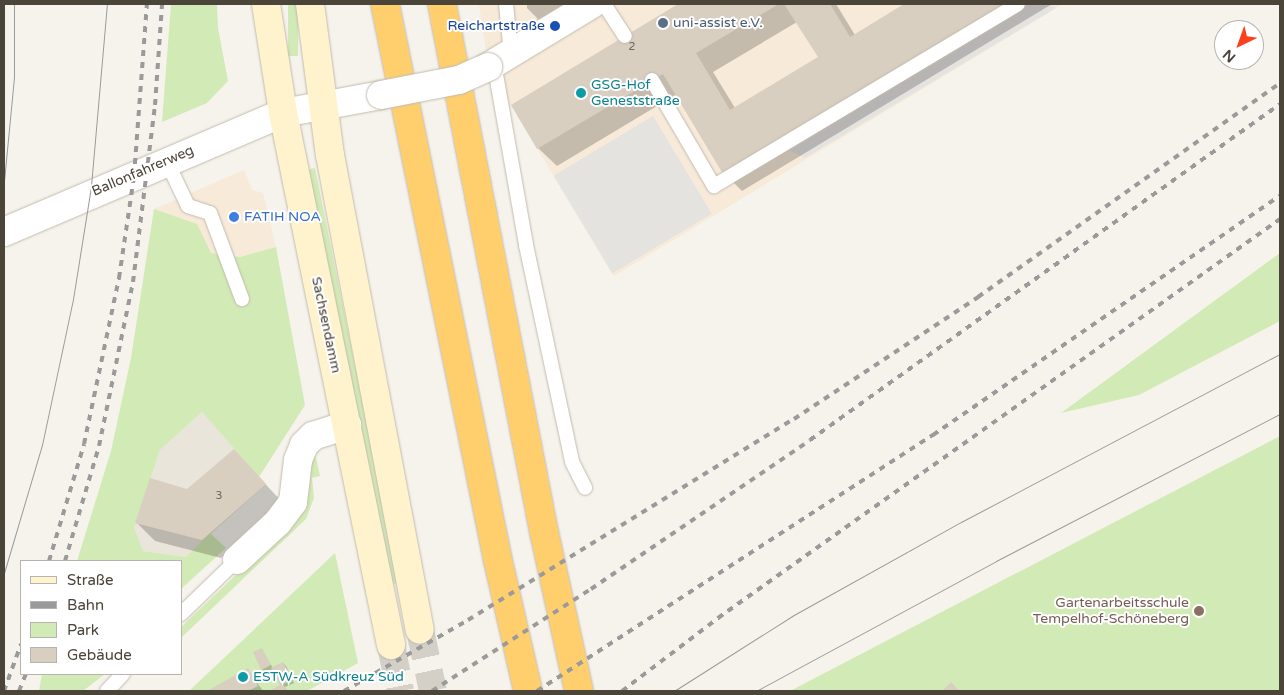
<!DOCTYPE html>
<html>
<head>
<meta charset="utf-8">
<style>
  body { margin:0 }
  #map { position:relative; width:1284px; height:695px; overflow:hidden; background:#f6f3ec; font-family:"Varela Round",sans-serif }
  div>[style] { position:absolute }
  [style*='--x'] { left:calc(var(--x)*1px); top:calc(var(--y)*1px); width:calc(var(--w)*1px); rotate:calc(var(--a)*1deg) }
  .residential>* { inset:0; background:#eae5da }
  .commercial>* { inset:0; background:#f7ead8 }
  .green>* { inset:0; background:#d2eab5; transform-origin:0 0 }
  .parking>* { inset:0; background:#e5e3e0; transform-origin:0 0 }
  .shadow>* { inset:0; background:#0003 }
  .building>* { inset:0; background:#d8cfc1 }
  .secondary-tunnel>* { height:28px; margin-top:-14px; transform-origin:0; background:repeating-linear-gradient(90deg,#d4d0c8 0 28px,transparent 0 42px) }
  .roads { filter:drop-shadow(0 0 1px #c2bbae) drop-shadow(0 0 1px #c2bbae) }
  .service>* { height:14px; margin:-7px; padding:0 7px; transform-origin:7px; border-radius:7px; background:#fff }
  .minor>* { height:28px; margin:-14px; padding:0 14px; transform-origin:14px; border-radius:14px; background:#fff }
  .secondary>* { height:28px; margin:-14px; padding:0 14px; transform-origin:14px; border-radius:14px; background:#fff3cd }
  .motorway>* { height:28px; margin:-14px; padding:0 14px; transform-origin:14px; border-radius:14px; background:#ffcf6e }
  .tram>* { height:1px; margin:-0.5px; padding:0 0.5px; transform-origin:0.5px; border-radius:0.5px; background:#9a9a9a }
  .rail>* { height:4px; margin-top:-2px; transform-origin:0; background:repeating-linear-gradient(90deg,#9a9a9a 0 6px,transparent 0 12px) }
  .bridges { filter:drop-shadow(0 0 1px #c2bbae) drop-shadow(0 0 1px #c2bbae) }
  .minor-bridge>* { height:28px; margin:-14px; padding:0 14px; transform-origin:14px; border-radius:14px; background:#fff }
  .dots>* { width:14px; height:14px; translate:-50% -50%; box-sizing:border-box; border:2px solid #fff; border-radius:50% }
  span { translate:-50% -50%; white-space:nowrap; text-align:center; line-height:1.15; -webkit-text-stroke:4px #fff; paint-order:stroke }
  .number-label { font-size:11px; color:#6e675b }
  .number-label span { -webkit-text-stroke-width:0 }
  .service-label { font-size:14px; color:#4e5e75 }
  .left { translate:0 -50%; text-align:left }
  .transit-label { font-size:14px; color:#164399 }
  .right { translate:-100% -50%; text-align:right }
  .culture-label { font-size:14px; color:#0d838f }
  .street-label { font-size:14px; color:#4b4439 }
  .shop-label { font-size:14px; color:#366cbe }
  .education-label { font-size:14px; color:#785e54 }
  .frame { position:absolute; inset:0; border:5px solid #4b4439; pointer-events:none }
  .legend { position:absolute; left:20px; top:560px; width:162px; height:115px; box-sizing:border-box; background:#fff; border:1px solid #b7b4b0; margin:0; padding:6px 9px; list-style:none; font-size:15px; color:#4b4439 }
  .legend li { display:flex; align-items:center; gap:10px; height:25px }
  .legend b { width:25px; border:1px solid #b7b4b0 }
  .north { position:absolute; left:1214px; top:20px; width:50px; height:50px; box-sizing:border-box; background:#fff; border:1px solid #b7b4b0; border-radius:50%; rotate:222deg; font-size:14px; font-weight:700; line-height:20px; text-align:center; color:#4b4439 }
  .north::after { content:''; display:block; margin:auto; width:18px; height:22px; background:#fc3f1d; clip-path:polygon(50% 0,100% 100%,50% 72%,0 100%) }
</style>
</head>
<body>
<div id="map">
  <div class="residential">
    <div style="clip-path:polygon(202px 412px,266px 484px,186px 557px,143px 551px,133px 528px,160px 450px)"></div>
  </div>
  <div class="commercial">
    <div style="clip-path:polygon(479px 4px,1063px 4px,614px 276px,511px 105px,495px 112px)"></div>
    <div style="clip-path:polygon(244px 170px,252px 190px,263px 193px,276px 247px,240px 257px,210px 253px,196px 224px,154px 209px)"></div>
  </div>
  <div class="green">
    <div style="clip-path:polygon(171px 4px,217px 4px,218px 28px,228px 81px,207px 103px,162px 122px)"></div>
    <div style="left:288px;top:4px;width:10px;height:52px"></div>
    <div style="clip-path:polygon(315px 168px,399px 583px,392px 584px,306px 170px)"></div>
    <div style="clip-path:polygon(154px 209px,197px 224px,211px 253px,240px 257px,276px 247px,305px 405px,259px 477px,202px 412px,160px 450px,134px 528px,143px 551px,186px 557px,210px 533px,226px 548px,181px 589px,181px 561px,77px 561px,111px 451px,131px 358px)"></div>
    <div style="clip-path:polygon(1280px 253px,1280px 321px,1139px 395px,1061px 413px)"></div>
    <div style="clip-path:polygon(1280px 436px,1280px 691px,790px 691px)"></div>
    <div style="clip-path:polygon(314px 449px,320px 476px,312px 478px,314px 498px,306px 519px,181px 638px,181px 627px,294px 520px)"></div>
    <div style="clip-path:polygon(335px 553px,358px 663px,307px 691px,189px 691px)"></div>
    <div style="clip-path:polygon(42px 674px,105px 674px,83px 691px,39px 691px)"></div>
  </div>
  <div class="parking">
    <div style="clip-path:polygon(1029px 4px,1049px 4px,1056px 8px,805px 158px,787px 149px)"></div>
    <div style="left:653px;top:116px;width:114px;height:116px;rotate:59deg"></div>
  </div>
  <div class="shadow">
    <div style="clip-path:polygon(527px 4px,583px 4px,545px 26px,527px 8px)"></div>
    <div style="clip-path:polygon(evenodd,681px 4px,836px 4px,855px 35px,907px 4px,1052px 4px,742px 191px,724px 173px,677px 94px,557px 166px,538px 148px,513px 105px,681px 4px,797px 22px,819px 57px,735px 108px,713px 72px,797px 22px)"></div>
    <div style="clip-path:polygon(234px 450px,283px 503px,221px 558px,155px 541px,137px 523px,187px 491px)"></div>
    <div style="clip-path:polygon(261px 649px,273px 668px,283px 663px,286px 666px,294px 683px,285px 687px,287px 691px,272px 691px,282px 686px,273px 669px,266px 673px,262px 669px)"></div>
    <div style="clip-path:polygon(248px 670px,263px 691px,210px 691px)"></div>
  </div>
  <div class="building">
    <div style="clip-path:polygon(678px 4px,779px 4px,696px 53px,730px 110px,818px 57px,784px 4px,830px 4px,850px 37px,904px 4px,1004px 4px,723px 174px,663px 74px,537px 149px,511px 105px)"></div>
    <div style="clip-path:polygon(234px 449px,266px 484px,202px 540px,135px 523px,150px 478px,187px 489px)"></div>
    <div style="clip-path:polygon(262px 648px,271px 665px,261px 670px,253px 652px)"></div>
    <div style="clip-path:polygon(283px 662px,292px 679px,283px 684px,287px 691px,269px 691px,280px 685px,271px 668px)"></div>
    <div style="clip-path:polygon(248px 668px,258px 686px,248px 691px,207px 691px)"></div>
    <div style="clip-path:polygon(951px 682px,960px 691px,942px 691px)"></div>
  </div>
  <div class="secondary-tunnel">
    <div style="--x:420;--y:630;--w:62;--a:78"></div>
    <div style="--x:391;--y:645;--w:47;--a:78.9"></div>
  </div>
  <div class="roads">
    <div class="service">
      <div style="--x:506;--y:4;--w:49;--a:84.2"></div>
      <div style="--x:604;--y:4;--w:38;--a:57"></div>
      <div style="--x:494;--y:63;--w:185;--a:80"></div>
      <div style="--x:526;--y:245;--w:222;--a:78"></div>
      <div style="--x:572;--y:462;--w:29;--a:63"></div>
      <div style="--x:652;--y:80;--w:123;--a:59.7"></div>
      <div style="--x:714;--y:186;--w:354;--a:-30.9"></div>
      <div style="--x:166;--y:160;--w:51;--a:64.4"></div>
      <div style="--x:188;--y:206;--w:23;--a:18"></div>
      <div style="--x:210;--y:213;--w:92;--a:69.6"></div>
      <div style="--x:181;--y:614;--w:78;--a:-44"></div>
      <div style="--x:107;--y:691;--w:23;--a:-47"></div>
    </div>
    <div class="minor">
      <div style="--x:488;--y:67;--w:122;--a:-31.2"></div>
      <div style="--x:4;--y:232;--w:303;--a:-23.1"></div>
      <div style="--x:283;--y:113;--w:100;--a:-10.4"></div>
      <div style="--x:237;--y:560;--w:56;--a:-42.8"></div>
      <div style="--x:278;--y:522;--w:25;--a:-53"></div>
      <div style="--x:293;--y:502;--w:42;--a:-83.2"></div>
      <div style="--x:298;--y:460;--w:16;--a:-68"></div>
      <div style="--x:304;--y:445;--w:13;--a:-45"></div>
      <div style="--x:313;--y:436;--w:36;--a:-18"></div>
    </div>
    <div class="secondary">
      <div style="--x:266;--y:4;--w:110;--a:81.1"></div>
      <div style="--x:283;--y:113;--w:543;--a:78.52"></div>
      <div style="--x:310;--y:4;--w:152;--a:82.5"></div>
      <div style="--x:330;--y:155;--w:483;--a:79.3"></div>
    </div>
    <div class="motorway">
      <div style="--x:385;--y:4;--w:568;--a:78.53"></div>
      <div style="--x:498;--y:561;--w:133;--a:77"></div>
      <div style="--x:442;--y:4;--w:538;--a:79.07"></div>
      <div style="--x:544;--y:532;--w:163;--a:77.6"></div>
    </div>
  </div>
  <div class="tram">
    <div style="--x:4;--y:181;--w:104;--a:-84.5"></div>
    <div style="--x:14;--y:77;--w:73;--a:-90"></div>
    <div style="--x:4;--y:573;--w:134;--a:-73.5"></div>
    <div style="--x:42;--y:445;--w:149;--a:-78"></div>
    <div style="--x:73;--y:299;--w:114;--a:-80.9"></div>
    <div style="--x:91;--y:186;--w:183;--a:-85"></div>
    <div style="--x:674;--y:691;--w:140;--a:-32.4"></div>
    <div style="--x:792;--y:616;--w:193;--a:-29.1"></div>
    <div style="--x:961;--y:522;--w:361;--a:-27.8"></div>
    <div style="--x:756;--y:691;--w:273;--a:-28.4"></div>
    <div style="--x:996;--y:561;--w:320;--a:-27.4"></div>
  </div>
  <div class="rail">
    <div style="--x:49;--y:561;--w:122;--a:-73.3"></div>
    <div style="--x:84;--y:444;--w:170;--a:-78.1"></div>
    <div style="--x:119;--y:278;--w:103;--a:-81.6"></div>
    <div style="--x:134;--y:176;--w:172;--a:-85.7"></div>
    <div style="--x:65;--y:561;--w:120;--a:-73.5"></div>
    <div style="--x:99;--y:446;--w:167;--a:-78.3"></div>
    <div style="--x:133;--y:282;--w:178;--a:-82.9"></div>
    <div style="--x:155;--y:105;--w:101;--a:-86"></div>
    <div style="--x:4;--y:691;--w:50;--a:-70.1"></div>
    <div style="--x:19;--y:691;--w:18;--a:-68"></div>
    <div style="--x:344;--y:691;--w:143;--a:-29.8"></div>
    <div style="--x:468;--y:620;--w:383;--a:-31.7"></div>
    <div style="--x:794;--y:419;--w:221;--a:-33.5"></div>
    <div style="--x:978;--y:297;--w:370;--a:-35.3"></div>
    <div style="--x:432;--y:691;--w:189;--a:-32.7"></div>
    <div style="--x:591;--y:589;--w:265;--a:-34.2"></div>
    <div style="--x:810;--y:440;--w:578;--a:-35.56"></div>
    <div style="--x:537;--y:691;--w:472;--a:-32.9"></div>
    <div style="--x:933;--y:435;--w:421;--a:-34.6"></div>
    <div style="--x:622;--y:691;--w:121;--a:-37.2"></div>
    <div style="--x:718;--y:618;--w:689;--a:-35.37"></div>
  </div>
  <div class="bridges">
    <div class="minor-bridge">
      <div style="--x:381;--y:95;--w:79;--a:-10.9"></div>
      <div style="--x:459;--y:80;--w:32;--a:-24"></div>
    </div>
  </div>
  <div class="dots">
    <div style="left:663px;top:23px;background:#5c6f8a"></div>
    <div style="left:555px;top:26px;background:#1a4fb4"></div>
    <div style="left:581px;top:93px;background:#0f9aa8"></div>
    <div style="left:234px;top:217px;background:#3f7fe0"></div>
    <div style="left:1199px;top:611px;background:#8d6e63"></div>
    <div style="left:243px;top:677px;background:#0f9aa8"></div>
  </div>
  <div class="number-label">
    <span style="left:632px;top:47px">2</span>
    <span style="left:219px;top:496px">3</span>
  </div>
  <div class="service-label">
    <span class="left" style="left:673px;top:23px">uni-assist e.V.</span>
  </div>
  <div class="transit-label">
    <span class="right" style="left:545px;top:26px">Reichartstraße</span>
  </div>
  <div class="culture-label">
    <span class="left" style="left:591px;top:93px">GSG-Hof<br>Geneststraße</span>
    <span class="left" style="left:253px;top:677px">ESTW-A Südkreuz Süd</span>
  </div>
  <div class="street-label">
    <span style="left:143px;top:171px;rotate:-23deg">Ballonfahrerweg</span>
    <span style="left:326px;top:325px;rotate:78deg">Sachsendamm</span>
  </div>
  <div class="shop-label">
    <span class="left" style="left:244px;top:217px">FATIH NOA</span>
  </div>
  <div class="education-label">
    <span class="right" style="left:1189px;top:611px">Gartenarbeitsschule<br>Tempelhof-Schöneberg</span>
  </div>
  <div class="frame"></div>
  <ul class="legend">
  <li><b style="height:6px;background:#fff3cd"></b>Straße</li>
  <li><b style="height:6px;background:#9a9a9a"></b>Bahn</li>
  <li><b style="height:14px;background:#d2eab5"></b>Park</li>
  <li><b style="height:14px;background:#d8cfc1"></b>Gebäude</li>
  </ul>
  <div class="north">N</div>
</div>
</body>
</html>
